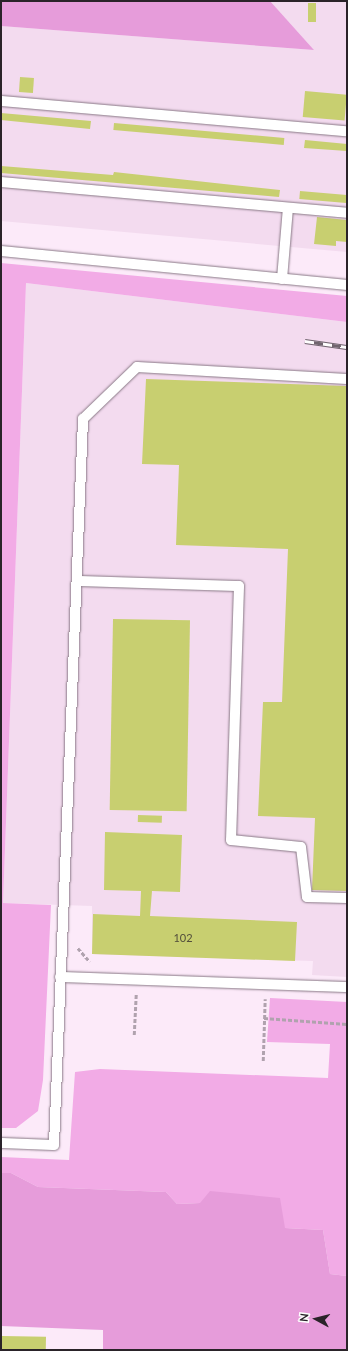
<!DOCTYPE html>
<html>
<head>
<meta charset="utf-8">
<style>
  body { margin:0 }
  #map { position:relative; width:348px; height:1351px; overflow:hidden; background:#fceaf9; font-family:Lato,sans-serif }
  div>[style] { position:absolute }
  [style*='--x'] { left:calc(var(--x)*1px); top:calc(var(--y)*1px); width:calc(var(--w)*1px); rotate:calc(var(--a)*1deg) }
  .built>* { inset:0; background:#f3dbef }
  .green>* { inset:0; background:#f2abe6 }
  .forest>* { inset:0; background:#e69cda }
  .building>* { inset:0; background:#c8cf70; transform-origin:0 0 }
  .path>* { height:2.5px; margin-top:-1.25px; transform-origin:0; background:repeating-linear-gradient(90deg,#b0a2ae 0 4px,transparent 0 6px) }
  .roads { filter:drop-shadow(0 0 1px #897986) drop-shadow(0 0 1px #897986) }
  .service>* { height:10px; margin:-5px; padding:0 5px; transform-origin:5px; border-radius:5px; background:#fff }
  .rail>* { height:4.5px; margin-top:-2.25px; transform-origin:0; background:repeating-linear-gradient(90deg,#fefefe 0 9px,#70656e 0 18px); box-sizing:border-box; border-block:1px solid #70656e }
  span { translate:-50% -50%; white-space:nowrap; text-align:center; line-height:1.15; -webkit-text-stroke:3px #fefefe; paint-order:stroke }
  .number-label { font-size:11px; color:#524e3b }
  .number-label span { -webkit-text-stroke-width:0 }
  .frame { position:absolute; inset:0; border:2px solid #2a2329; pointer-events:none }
  .north { position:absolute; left:296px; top:1299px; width:40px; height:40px; -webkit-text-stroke:3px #fefefe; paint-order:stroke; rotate:277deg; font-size:11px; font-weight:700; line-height:16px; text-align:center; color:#2a2329 }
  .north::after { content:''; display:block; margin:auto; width:14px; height:18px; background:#2a2329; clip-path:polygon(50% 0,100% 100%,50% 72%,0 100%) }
</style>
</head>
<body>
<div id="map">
  <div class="built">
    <div style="clip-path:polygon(270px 1px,347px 1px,347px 252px,1px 221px,1px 26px,314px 50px)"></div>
    <div style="clip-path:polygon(26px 283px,347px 322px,347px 977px,312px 975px,313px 961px,92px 954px,92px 906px,3px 903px)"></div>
  </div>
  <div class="green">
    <div style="clip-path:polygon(1px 263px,347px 296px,347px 322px,26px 283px,3px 903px,51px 905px,43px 1080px,38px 1111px,16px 1128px,1px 1128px)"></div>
    <div style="clip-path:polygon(270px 998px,347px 1002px,347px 1276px,330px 1274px,323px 1230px,285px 1228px,200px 1203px,177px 1204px,166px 1192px,38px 1187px,11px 1173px,1px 1173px,1px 1157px,69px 1160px,75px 1072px,100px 1069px,328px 1078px,330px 1044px,267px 1042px)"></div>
  </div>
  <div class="forest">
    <div style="clip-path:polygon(1px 1px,270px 1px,314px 50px,1px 26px)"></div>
    <div style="clip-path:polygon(1px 1173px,11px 1173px,38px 1187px,166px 1192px,177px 1204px,200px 1203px,210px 1191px,280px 1198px,285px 1228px,323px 1230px,330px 1274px,347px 1276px,347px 1350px,103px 1350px,103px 1330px,1px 1326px)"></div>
  </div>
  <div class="building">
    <div style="left:308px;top:3px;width:8px;height:19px"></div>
    <div style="left:20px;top:77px;width:14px;height:15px;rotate:4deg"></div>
    <div style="left:305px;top:91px;width:42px;height:26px;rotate:5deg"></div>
    <div style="clip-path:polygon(1px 113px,91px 121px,90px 129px,1px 120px)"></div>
    <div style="left:114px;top:123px;width:171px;height:7px;rotate:5deg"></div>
    <div style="clip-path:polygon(305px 140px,347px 144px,347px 151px,304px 148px)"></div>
    <div style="clip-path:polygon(1px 166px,113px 175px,114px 172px,280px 190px,279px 197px,1px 173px)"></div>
    <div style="left:300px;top:191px;width:47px;height:8px;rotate:5deg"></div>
    <div style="clip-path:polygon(317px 217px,347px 220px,347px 242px,336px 241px,336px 246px,314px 244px)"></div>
    <div style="clip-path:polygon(146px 379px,347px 386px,347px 891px,312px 890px,315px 818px,258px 816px,263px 702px,282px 702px,288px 549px,176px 545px,179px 465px,142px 464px)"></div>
    <div style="left:113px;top:619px;width:77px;height:191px;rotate:1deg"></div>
    <div style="left:138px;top:815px;width:24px;height:7px;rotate:2deg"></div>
    <div style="clip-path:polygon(105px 832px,182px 835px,180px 892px,152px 891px,150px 916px,297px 922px,295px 961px,92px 954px,93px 914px,140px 916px,141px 891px,104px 890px)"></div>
    <div style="left:2px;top:1336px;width:44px;height:14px;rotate:1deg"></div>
  </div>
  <div class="path">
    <div style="--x:78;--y:948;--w:18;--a:49"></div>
    <div style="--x:264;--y:1018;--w:83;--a:4.1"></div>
    <div style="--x:134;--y:1035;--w:41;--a:-87.2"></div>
    <div style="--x:263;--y:1061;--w:62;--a:-88.2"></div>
  </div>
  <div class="roads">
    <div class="service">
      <div style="--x:1;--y:101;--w:347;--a:5"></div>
      <div style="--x:1;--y:182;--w:347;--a:5.1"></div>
      <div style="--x:1;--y:251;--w:348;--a:5.6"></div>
      <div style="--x:282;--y:279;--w:71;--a:-85.2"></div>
      <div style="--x:77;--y:581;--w:162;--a:1.8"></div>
      <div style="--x:239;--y:586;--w:254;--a:91.8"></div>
      <div style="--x:231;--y:840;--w:70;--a:5.7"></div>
      <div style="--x:301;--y:847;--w:50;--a:83.2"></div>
      <div style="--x:307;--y:897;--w:40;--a:1.4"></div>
      <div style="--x:60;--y:977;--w:287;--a:2"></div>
      <div style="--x:1;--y:1143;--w:53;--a:2.2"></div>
      <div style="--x:54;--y:1145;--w:727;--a:-87.71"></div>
      <div style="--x:83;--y:419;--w:75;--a:-43.9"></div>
      <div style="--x:137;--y:367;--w:210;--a:3.3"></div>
    </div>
  </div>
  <div class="rail">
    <div style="--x:305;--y:341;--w:42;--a:8.1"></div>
  </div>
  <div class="number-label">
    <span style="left:183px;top:938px">102</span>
  </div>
  <div class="frame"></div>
  <div class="north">N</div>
</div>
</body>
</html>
